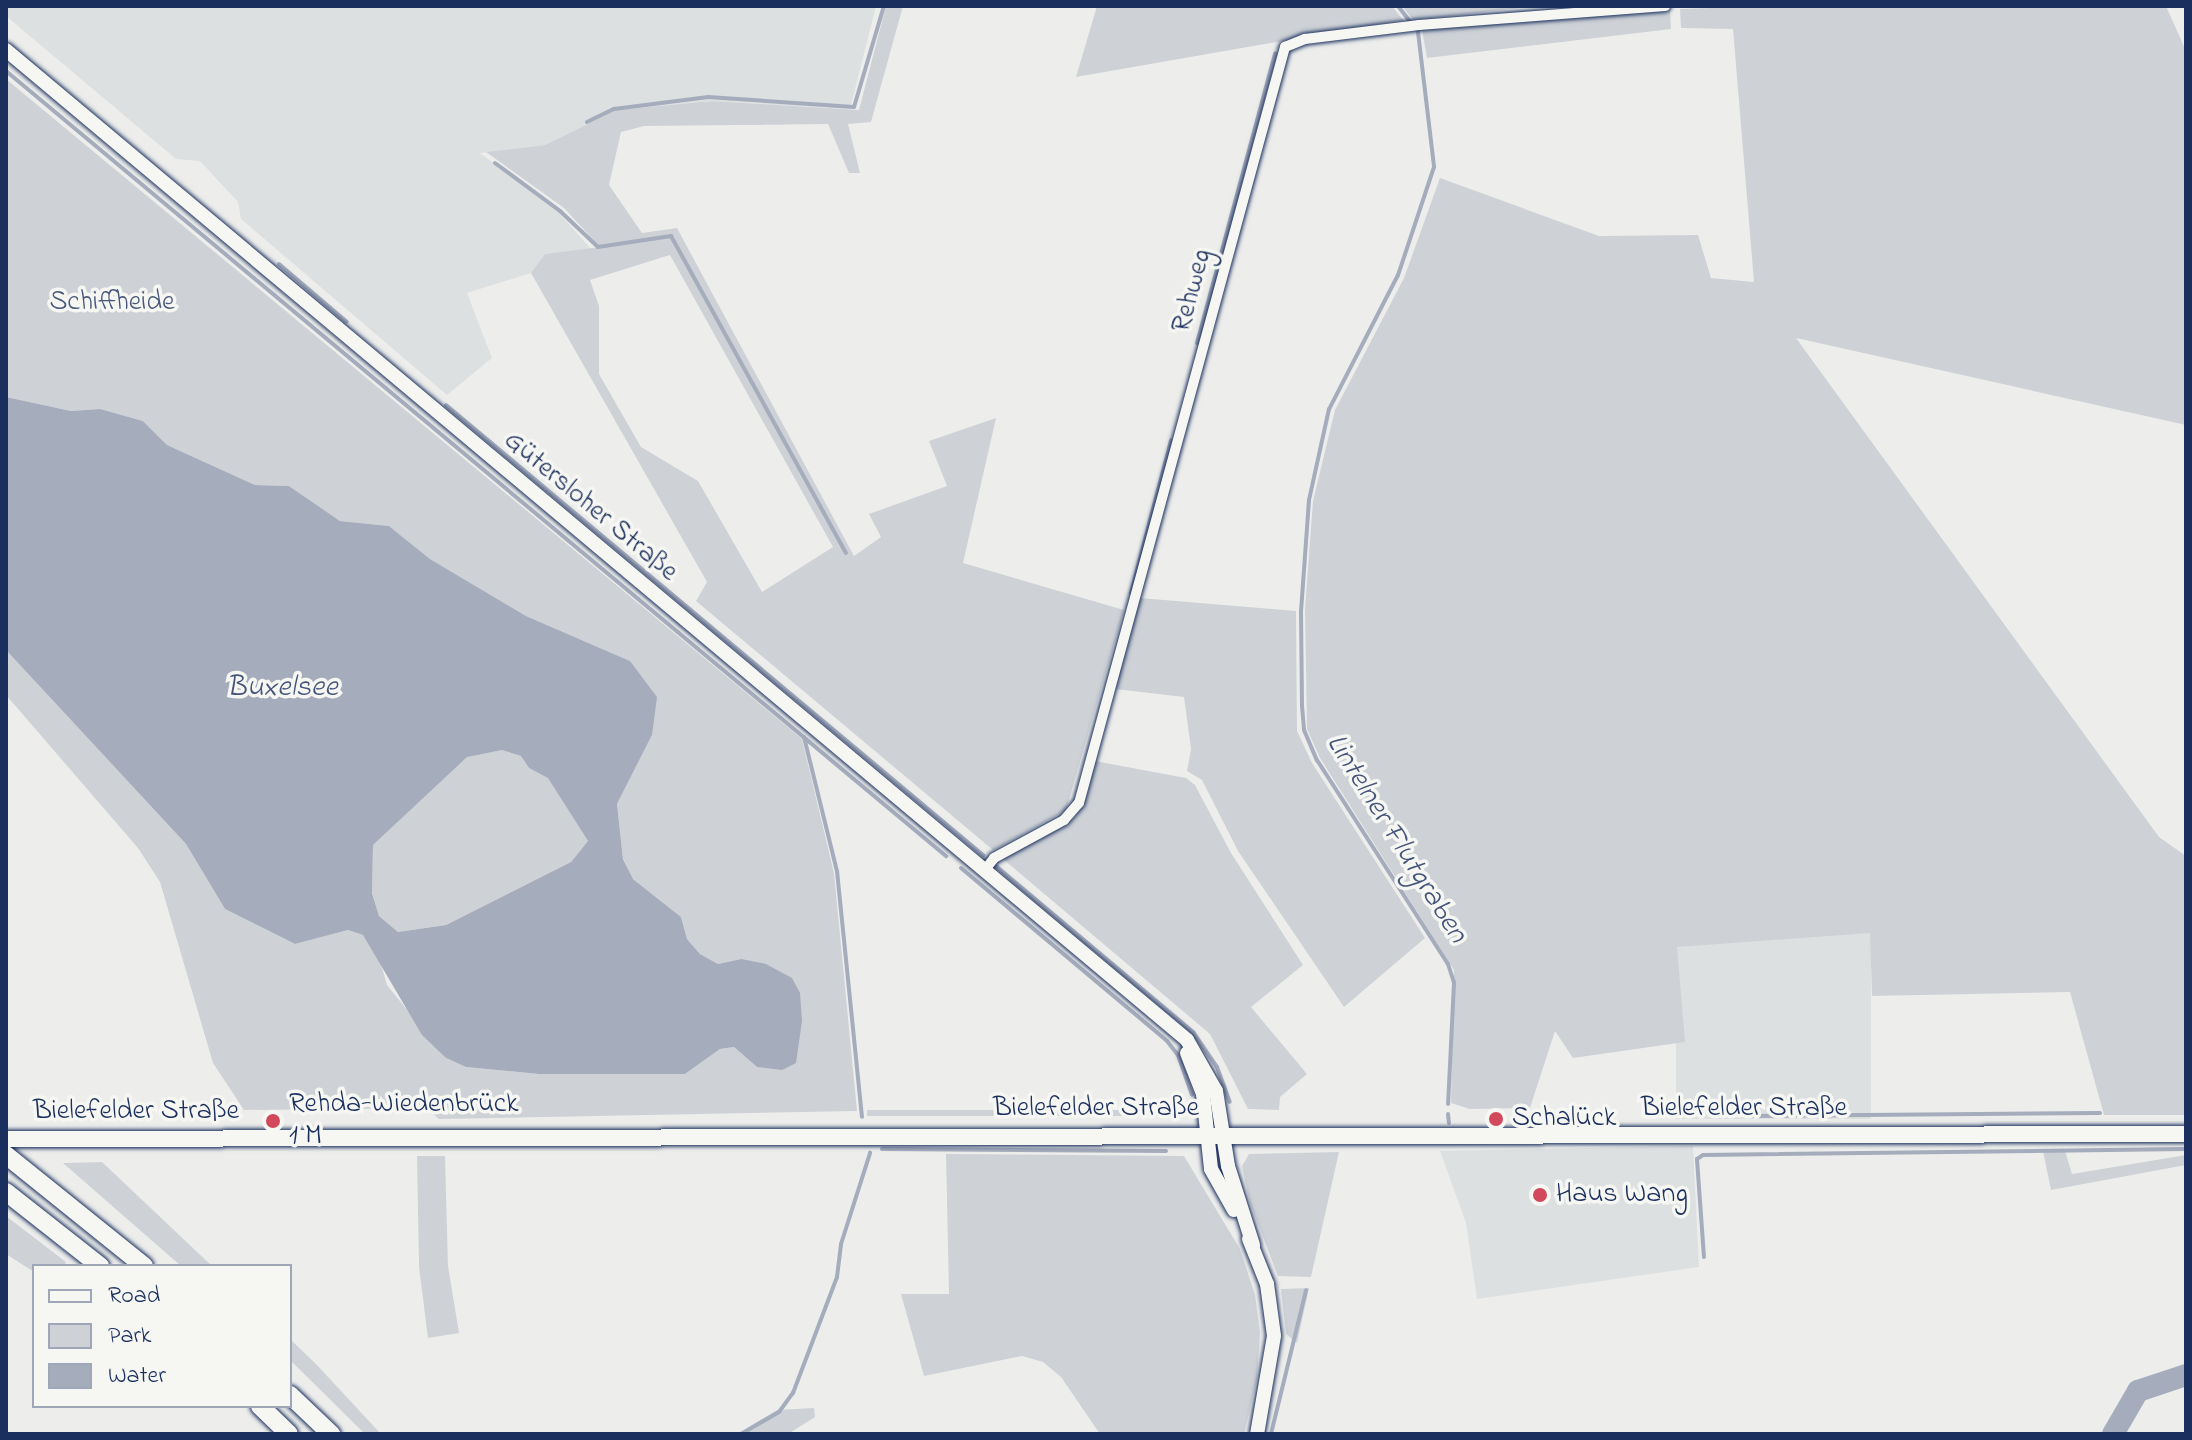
<!DOCTYPE html>
<html>
<head>
<meta charset="utf-8">
<style>
  body { margin:0 }
  #map { position:relative; width:2192px; height:1440px; overflow:hidden; background:#edeeec; font-family:"Indie Flower",sans-serif }
  div>[style] { position:absolute }
  [style*='--x'] { left:calc(var(--x)*1px); top:calc(var(--y)*1px); width:calc(var(--w)*1px); rotate:calc(var(--a)*1deg) }
  .built>* { inset:0; background:#dde0e1; transform-origin:0 0 }
  .green>* { inset:0; background:#ced2d7; transform-origin:0 0 }
  .water>* { inset:0; background:#a5acbc }
  .stream>* { height:4px; margin:-2px; padding:0 2px; transform-origin:2px; border-radius:2px; background:#a5acbc }
  .river>* { height:22px; margin:-11px; padding:0 11px; transform-origin:11px; border-radius:11px; background:#a5acbc }
  .roads { filter:drop-shadow(0 0 2px #1b2f5e) drop-shadow(0 0 2px #1b2f5e) }
  .street>* { height:10px; margin:-5px; padding:0 5px; transform-origin:5px; border-radius:5px; background:#f6f6f2 }
  .secondary>* { height:14px; margin:-7px; padding:0 7px; transform-origin:7px; border-radius:7px; background:#f6f6f2 }
  .primary>* { height:16px; margin:-8px; padding:0 8px; transform-origin:8px; border-radius:8px; background:#f6f6f2 }
  .highway>* { height:18px; margin:-9px; padding:0 9px; transform-origin:9px; border-radius:9px; background:#f6f6f2 }
  .dots>* { width:22px; height:22px; translate:-50% -50%; box-sizing:border-box; border:4px solid #f6f6f2; border-radius:50% }
  span { translate:-50% -50%; white-space:nowrap; text-align:center; line-height:1.15; -webkit-text-stroke:7px #f6f6f2; paint-order:stroke }
  .street-label { font-size:28px; color:#1b2f5e }
  .park-label { font-size:28px; color:#48587c }
  .poi-label { font-size:28px; color:#1b2f5e }
  .left { translate:0 -50%; text-align:left }
  .water-label { font-size:30px; color:#44547a; font-style:italic }
  .frame { position:absolute; inset:0; border:8px solid #1b2f5e; pointer-events:none }
  .legend { position:absolute; left:32px; top:1264px; width:260px; height:144px; box-sizing:border-box; background:#f6f6f2; border:2px solid #9ea6b7; margin:0; padding:10px 14px; list-style:none; font-size:24px; color:#1b2f5e }
  .legend li { display:flex; align-items:center; gap:16px; height:40px }
  .legend b { width:40px; border:2px solid #9ea6b7 }
</style>
</head>
<body>
<div id="map">
  <div class="built">
    <div style="clip-path:polygon(6px 6px,876px 6px,850px 109px,712px 101px,616px 110px,545px 145px,480px 153px,559px 213px,592px 250px,545px 254px,531px 273px,467px 293px,492px 358px,447px 395px,241px 219px,238px 202px,200px 161px,176px 159px,6px 16px)"></div>
    <div style="left:1871px;top:933px;width:186px;height:195px;rotate:90deg"></div>
    <div style="clip-path:polygon(1693px 1146px,1699px 1267px,1477px 1299px,1466px 1223px,1440px 1151px)"></div>
  </div>
  <div class="green">
    <div style="clip-path:polygon(evenodd,886px 6px,903px 6px,871px 122px,848px 124px,860px 173px,849px 173px,828px 124px,644px 126px,621px 132px,609px 185px,642px 233px,677px 228px,854px 556px,881px 537px,869px 514px,947px 486px,929px 441px,996px 418px,963px 563px,1124px 610px,1066px 810px,993px 850px,696px 601px,707px 582px,531px 273px,545px 254px,600px 247px,564px 208px,486px 152px,545px 145px,616px 110px,712px 101px,859px 110px,886px 6px,670px 255px,833px 547px,762px 592px,698px 481px,641px 447px,599px 374px,599px 306px,590px 280px,670px 255px)"></div>
    <div style="clip-path:polygon(1097px 6px,1392px 6px,1403px 20px,1076px 77px)"></div>
    <div style="clip-path:polygon(1402px 6px,1537px 6px,1413px 20px)"></div>
    <div style="clip-path:polygon(1772px 6px,2166px 6px,2186px 51px,2186px 425px,1796px 338px,2159px 837px,2186px 856px,2186px 1115px,2104px 1115px,2070px 992px,1872px 996px,1870px 933px,1677px 947px,1685px 1042px,1573px 1058px,1555px 1031px,1530px 1108px,1470px 1109px,1451px 1103px,1454px 970px,1320px 758px,1307px 729px,1305px 609px,1313px 501px,1335px 410px,1404px 278px,1440px 178px,1599px 236px,1698px 235px,1711px 278px,1754px 282px,1733px 29px,1681px 28px,1680px 9px)"></div>
    <div style="clip-path:polygon(1670px 10px,1671px 29px,1427px 58px,1422px 30px)"></div>
    <div style="clip-path:polygon(6px 79px,802px 739px,834px 873px,857px 1111px,439px 1119px,426px 1108px,244px 1110px,213px 1063px,160px 882px,138px 848px,6px 695px,6px 650px,186px 844px,225px 909px,295px 944px,348px 930px,363px 935px,378px 954px,387px 985px,446px 1058px,466px 1067px,539px 1074px,685px 1074px,720px 1049px,734px 1047px,757px 1067px,741px 959px,718px 964px,700px 954px,687px 939px,681px 917px,632px 878px,623px 858px,617px 804px,652px 735px,630px 661px,526px 616px,430px 559px,389px 526px,340px 521px,289px 486px,255px 485px,167px 445px,143px 421px,100px 409px,71px 411px,6px 397px)"></div>
    <div style="clip-path:polygon(1140px 598px,1296px 611px,1297px 731px,1312px 763px,1425px 938px,1344px 1007px,1238px 851px,1202px 780px,1187px 771px,1191px 749px,1184px 697px,1115px 689px)"></div>
    <div style="clip-path:polygon(502px 750px,521px 756px,529px 768px,548px 777px,588px 841px,571px 862px,446px 925px,398px 932px,379px 916px,372px 892px,373px 845px,467px 756px)"></div>
    <div style="clip-path:polygon(1095px 761px,1186px 778px,1195px 785px,1231px 853px,1303px 965px,1251px 1007px,1307px 1074px,1280px 1097px,1279px 1110px,1248px 1109px,1210px 1034px,1003px 859px,1075px 817px)"></div>
    <div style="left:1169px;top:1110px;width:6px;height:302px;rotate:90deg"></div>
    <div style="clip-path:polygon(2043px 1151px,2065px 1151px,2072px 1174px,2186px 1155px,2186px 1165px,2051px 1190px)"></div>
    <div style="clip-path:polygon(1339px 1152px,1311px 1277px,1278px 1276px,1250px 1203px,1242px 1166px,1249px 1154px)"></div>
    <div style="clip-path:polygon(946px 1154px,1184px 1156px,1240px 1249px,1255px 1295px,1260px 1333px,1257px 1379px,1244px 1434px,1100px 1434px,1061px 1377px,1043px 1362px,1022px 1356px,924px 1376px,901px 1294px,949px 1294px)"></div>
    <div style="clip-path:polygon(417px 1156px,445px 1156px,448px 1266px,459px 1333px,428px 1338px,419px 1267px)"></div>
    <div style="clip-path:polygon(102px 1162px,212px 1266px,181px 1266px,63px 1163px)"></div>
    <div style="clip-path:polygon(6px 1216px,66px 1262px,64px 1266px,34px 1266px,34px 1272px,6px 1254px)"></div>
    <div style="clip-path:polygon(1309px 1288px,1297px 1343px,1286px 1334px,1281px 1289px)"></div>
    <div style="clip-path:polygon(290px 1339px,316px 1364px,381px 1434px,365px 1434px,290px 1360px)"></div>
    <div style="clip-path:polygon(814px 1408px,815px 1417px,788px 1434px,737px 1434px,777px 1410px)"></div>
  </div>
  <div class="water">
    <div style="clip-path:polygon(evenodd,6px 397px,71px 411px,100px 409px,143px 421px,167px 445px,255px 485px,289px 486px,340px 521px,389px 526px,430px 559px,526px 616px,630px 661px,657px 697px,652px 735px,617px 804px,623px 859px,633px 879px,681px 917px,687px 939px,700px 954px,718px 964px,741px 959px,766px 964px,792px 978px,800px 993px,802px 1021px,796px 1063px,782px 1070px,757px 1067px,734px 1047px,720px 1049px,685px 1074px,539px 1074px,466px 1067px,446px 1058px,422px 1035px,363px 935px,348px 930px,295px 944px,225px 909px,186px 844px,6px 650px,6px 397px,502px 750px,521px 756px,529px 768px,548px 778px,588px 841px,571px 862px,446px 925px,398px 932px,379px 916px,372px 893px,373px 845px,467px 757px,502px 750px)"></div>
  </div>
  <div class="stream">
    <div style="--x:1398;--y:6;--w:33;--a:52"></div>
    <div style="--x:1418;--y:32;--w:136;--a:83.2"></div>
    <div style="--x:1434;--y:167;--w:114;--a:108.4"></div>
    <div style="--x:1398;--y:275;--w:151;--a:117.2"></div>
    <div style="--x:1329;--y:409;--w:93;--a:102.4"></div>
    <div style="--x:1309;--y:500;--w:111;--a:94.1"></div>
    <div style="--x:1301;--y:611;--w:95;--a:89.4"></div>
    <div style="--x:1302;--y:706;--w:24;--a:85"></div>
    <div style="--x:1304;--y:730;--w:33;--a:67"></div>
    <div style="--x:1317;--y:760;--w:242;--a:57.3"></div>
    <div style="--x:1448;--y:964;--w:20;--a:72"></div>
    <div style="--x:1454;--y:983;--w:121;--a:92.8"></div>
    <div style="--x:6;--y:71;--w:1225;--a:39.87"></div>
    <div style="--x:587;--y:122;--w:30;--a:-26"></div>
    <div style="--x:614;--y:109;--w:95;--a:-7.3"></div>
    <div style="--x:708;--y:97;--w:146;--a:3.9"></div>
    <div style="--x:854;--y:107;--w:105;--a:-73.5"></div>
    <div style="--x:495;--y:163;--w:81;--a:36.4"></div>
    <div style="--x:560;--y:211;--w:52;--a:43.5"></div>
    <div style="--x:598;--y:247;--w:74;--a:-8.6"></div>
    <div style="--x:671;--y:236;--w:362;--a:61.1"></div>
    <div style="--x:279;--y:264;--w:89;--a:40.5"></div>
    <div style="--x:1197;--y:343;--w:300;--a:-74.9"></div>
    <div style="--x:446;--y:405;--w:701;--a:39.96"></div>
    <div style="--x:1131;--y:593;--w:158;--a:-75.3"></div>
    <div style="--x:804;--y:737;--w:138;--a:76.2"></div>
    <div style="--x:837;--y:871;--w:247;--a:84.2"></div>
    <div style="--x:996;--y:866;--w:258;--a:40.1"></div>
    <div style="--x:1193;--y:1032;--w:42;--a:55.6"></div>
    <div style="--x:1217;--y:1067;--w:37;--a:70"></div>
    <div style="--x:961;--y:868;--w:269;--a:40"></div>
    <div style="--x:1167;--y:1041;--w:18;--a:52"></div>
    <div style="--x:1178;--y:1055;--w:42;--a:70.7"></div>
    <div style="--x:1448;--y:1114;--w:9;--a:84"></div>
    <div style="--x:1751;--y:1116;--w:349;--a:-0.5"></div>
    <div style="--x:882;--y:1149;--w:284;--a:0.4"></div>
    <div style="--x:1704;--y:1257;--w:98;--a:-94.1"></div>
    <div style="--x:1697;--y:1159;--w:7;--a:-34"></div>
    <div style="--x:1703;--y:1155;--w:483;--a:-0.7"></div>
    <div style="--x:741;--y:1434;--w:44;--a:-30.1"></div>
    <div style="--x:779;--y:1412;--w:24;--a:-54"></div>
    <div style="--x:793;--y:1393;--w:124;--a:-69.2"></div>
    <div style="--x:837;--y:1277;--w:33;--a:-83"></div>
    <div style="--x:841;--y:1244;--w:96;--a:-72.3"></div>
    <div style="--x:1271;--y:1434;--w:148;--a:-76.3"></div>
  </div>
  <div class="river">
    <div style="--x:2113;--y:1434;--w:50;--a:-59.8"></div>
    <div style="--x:2138;--y:1391;--w:51;--a:-18.4"></div>
  </div>
  <div class="roads">
    <div class="street">
      <div style="--x:984;--y:871;--w:16;--a:-52"></div>
      <div style="--x:994;--y:858;--w:80;--a:-28.5"></div>
      <div style="--x:1064;--y:820;--w:23;--a:-49"></div>
      <div style="--x:1079;--y:803;--w:784;--a:-74.76"></div>
      <div style="--x:1285;--y:47;--w:22;--a:-22"></div>
      <div style="--x:1305;--y:39;--w:115;--a:-7"></div>
      <div style="--x:1419;--y:25;--w:247;--a:-4.4"></div>
    </div>
    <div class="secondary">
      <div style="--x:6;--y:50;--w:1541;--a:39.97"></div>
      <div style="--x:1187;--y:1040;--w:59;--a:60.4"></div>
      <div style="--x:1216;--y:1091;--w:76;--a:80.9"></div>
      <div style="--x:1228;--y:1166;--w:83;--a:72.4"></div>
      <div style="--x:1187;--y:1053;--w:44;--a:68.7"></div>
      <div style="--x:1203;--y:1094;--w:75;--a:83.9"></div>
      <div style="--x:1211;--y:1169;--w:47;--a:60.7"></div>
      <div style="--x:1249;--y:1239;--w:48;--a:68.2"></div>
      <div style="--x:1267;--y:1284;--w:52;--a:82.3"></div>
      <div style="--x:1274;--y:1336;--w:99;--a:99.8"></div>
    </div>
    <div class="primary">
      <div style="--x:6;--y:1139;--w:2180;--a:-0.13"></div>
    </div>
    <div class="highway">
      <div style="--x:6;--y:1155;--w:177;--a:38.8"></div>
      <div style="--x:6;--y:1192;--w:120;--a:38.2"></div>
      <div style="--x:290;--y:1395;--w:57;--a:43.6"></div>
      <div style="--x:260;--y:1406;--w:40;--a:44"></div>
    </div>
  </div>
  <div class="dots">
    <div style="left:1496px;top:1119px;background:#d1495b"></div>
    <div style="left:273px;top:1121px;background:#d1495b"></div>
    <div style="left:1540px;top:1195px;background:#d1495b"></div>
  </div>
  <div class="street-label">
    <span style="left:1193px;top:291px;rotate:-75deg">Rehweg</span>
    <span style="left:590px;top:507px;rotate:40deg">Gütersloher Straße</span>
    <span style="left:1096px;top:1109px">Bielefelder Straße</span>
    <span style="left:1744px;top:1109px">Bielefelder Straße</span>
    <span style="left:136px;top:1112px">Bielefelder Straße</span>
  </div>
  <div class="park-label">
    <span style="left:112px;top:303px">Schiffheide</span>
  </div>
  <div class="poi-label">
    <span class="left" style="left:289px;top:1121px">Rehda-Wiedenbrück<br>1 M</span>
    <span class="left" style="left:1512px;top:1119px">Schalück</span>
    <span class="left" style="left:1556px;top:1195px">Haus Wang</span>
  </div>
  <div class="water-label">
    <span style="left:282px;top:688px">Buxelsee</span>
    <span style="left:1396px;top:839px;rotate:58deg">Lintelner Flutgraben</span>
  </div>
  <div class="frame"></div>
  <ul class="legend">
  <li><b style="height:10px;background:#f6f6f2"></b>Road</li>
  <li><b style="height:22px;background:#ced2d7"></b>Park</li>
  <li><b style="height:22px;background:#a5acbc"></b>Water</li>
  </ul>
</div>
</body>
</html>
